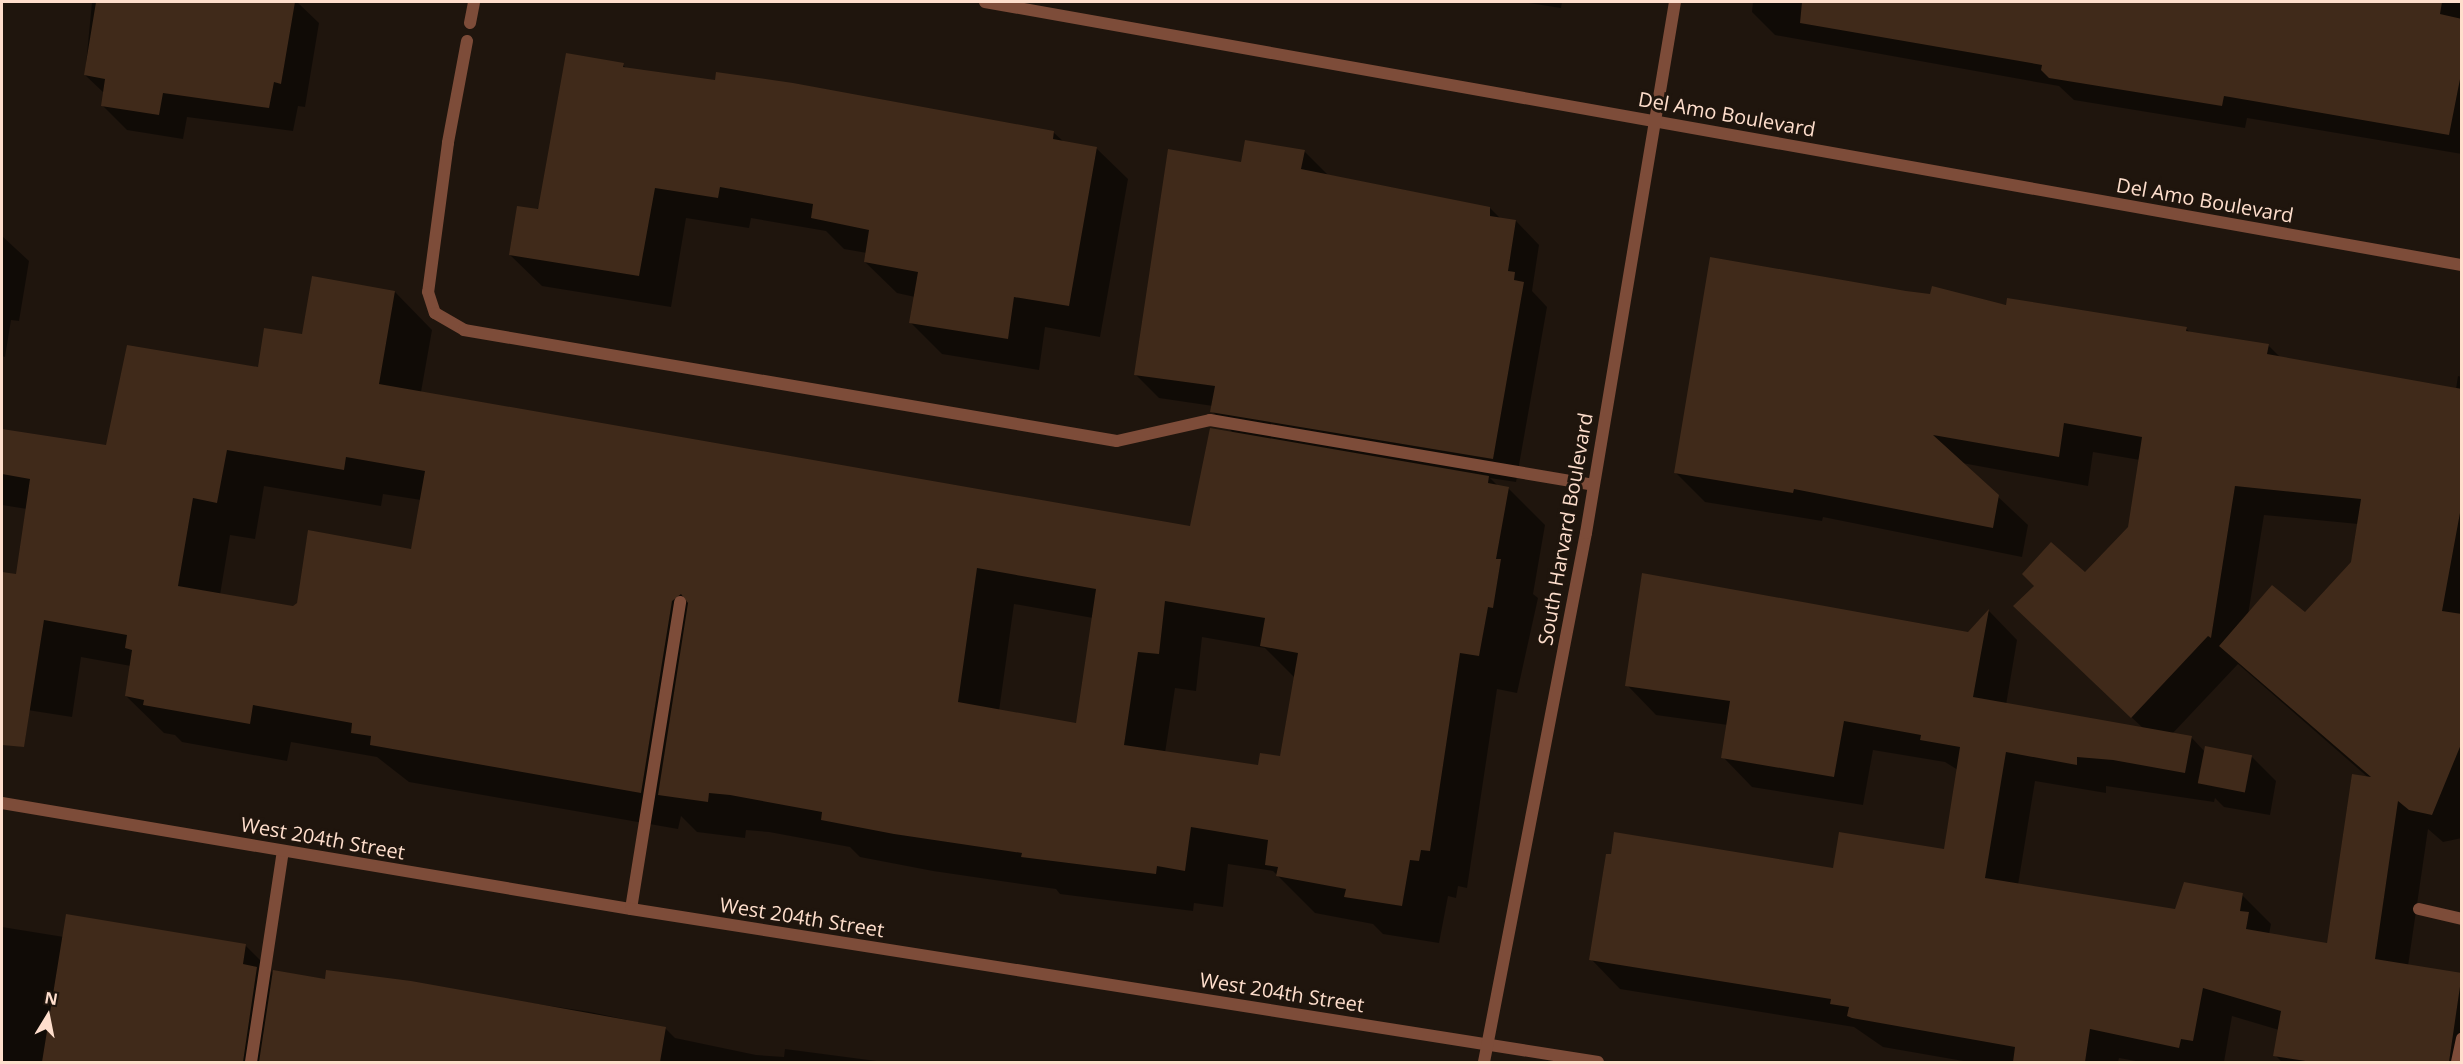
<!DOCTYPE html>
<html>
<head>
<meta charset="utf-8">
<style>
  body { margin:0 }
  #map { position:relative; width:2463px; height:1064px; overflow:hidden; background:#1f150d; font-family:"Open Sans",sans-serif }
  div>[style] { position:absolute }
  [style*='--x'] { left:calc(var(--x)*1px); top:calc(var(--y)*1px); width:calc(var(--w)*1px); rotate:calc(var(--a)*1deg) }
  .shadow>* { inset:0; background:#0007 }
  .building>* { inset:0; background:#402a1a; transform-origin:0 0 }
  .lane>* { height:12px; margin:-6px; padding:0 6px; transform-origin:6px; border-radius:6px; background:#7d4c39 }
  .street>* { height:12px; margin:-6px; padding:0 6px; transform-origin:6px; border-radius:6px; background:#7d4c39 }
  span { translate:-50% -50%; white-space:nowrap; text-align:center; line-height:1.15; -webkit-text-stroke:6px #1f150d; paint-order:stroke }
  .street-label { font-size:20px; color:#fedecc }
  .frame { position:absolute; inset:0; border:3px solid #fedecc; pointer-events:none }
  .north { position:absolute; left:18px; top:986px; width:60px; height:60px; -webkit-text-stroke:4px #1f150d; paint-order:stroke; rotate:10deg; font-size:16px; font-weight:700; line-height:24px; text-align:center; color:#fedecc }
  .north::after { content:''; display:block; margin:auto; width:21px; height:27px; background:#fedecc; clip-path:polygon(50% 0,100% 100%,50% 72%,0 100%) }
</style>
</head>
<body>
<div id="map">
  <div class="shadow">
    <div style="clip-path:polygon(92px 2px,297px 2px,319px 23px,305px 107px,298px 106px,293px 131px,187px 117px,183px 139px,127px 130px,102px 105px,104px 93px,85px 75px)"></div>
    <div style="clip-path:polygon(1522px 2px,1562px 2px,1561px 8px)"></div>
    <div style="clip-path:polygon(1753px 2px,2360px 2px,2396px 8px,2398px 2px,2462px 2px,2462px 154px,2247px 118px,2245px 128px,2074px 100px,2059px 86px,1775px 35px,1752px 12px)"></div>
    <div style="clip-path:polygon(623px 65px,627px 69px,1053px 132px,1064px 142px,1096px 148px,1128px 179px,1100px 337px,1045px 327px,1039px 370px,942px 354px,911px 323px,915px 297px,897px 293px,865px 262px,867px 253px,844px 249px,826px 231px,751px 218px,749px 228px,686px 218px,671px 307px,542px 286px,510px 255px)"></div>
    <div style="clip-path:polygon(evenodd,1304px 151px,1328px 175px,1490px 208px,1501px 219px,1516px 221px,1539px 245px,1532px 291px,1547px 307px,1516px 482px,1490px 478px,1498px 486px,1508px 488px,1545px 525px,1533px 594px,1538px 598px,1517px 693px,1497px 689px,1467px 888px,1458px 886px,1456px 898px,1448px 896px,1439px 943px,1383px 934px,1373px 924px,1315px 913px,1273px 871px,1228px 864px,1223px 907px,1194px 903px,1193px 911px,1060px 894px,1056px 889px,933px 871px,860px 857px,850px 847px,769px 832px,746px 830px,745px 838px,697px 832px,681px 816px,678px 829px,409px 782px,377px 757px,291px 742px,287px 761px,182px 742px,175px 735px,164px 733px,126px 696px,131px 666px,81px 657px,72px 717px,2px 706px,2px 574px,17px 577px,27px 509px,2px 505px,2px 431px,107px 447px,259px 368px,303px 336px,395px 292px,432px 330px,421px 392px,1191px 528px,1234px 434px,1212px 411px,1213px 406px,1159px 398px,1135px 374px,1242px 164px,1304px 151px,264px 486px,381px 506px,383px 494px,421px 500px,412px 550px,294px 608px,220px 595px,230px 535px,255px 539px,264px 486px,1304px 151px,1014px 604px,1093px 618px,1077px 725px,999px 711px,1014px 604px,1304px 151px,1202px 637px,1265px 648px,1295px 678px,1281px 757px,1259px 767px,1165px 753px,1175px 688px,1196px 691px,1202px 637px)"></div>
    <div style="clip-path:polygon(2px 236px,29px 261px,19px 321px,11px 320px,5px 357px,2px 356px)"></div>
    <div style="clip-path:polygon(evenodd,1906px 292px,2186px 328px,2191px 334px,2268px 345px,2281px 358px,2456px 389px,2458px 376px,2462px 377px,2462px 838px,2443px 842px,2428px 829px,2408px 966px,2462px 974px,2462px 1062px,2282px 1062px,2275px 1055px,2279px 1030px,2232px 1016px,2224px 1062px,2141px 1062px,2119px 1058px,2118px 1062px,1969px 1062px,1883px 1047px,1854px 1027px,1620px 989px,1591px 959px,1834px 870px,1945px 851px,1958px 770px,1945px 762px,1873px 750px,1863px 805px,1752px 787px,1723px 757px,1728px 725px,1656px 715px,1627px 685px,1969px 633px,1989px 611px,2017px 640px,2006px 705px,2144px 729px,2044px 635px,2085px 575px,2129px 527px,2140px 460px,2093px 452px,2088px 486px,1962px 463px,2028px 525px,2022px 557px,1823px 517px,1822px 521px,1705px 502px,1675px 472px,1906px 292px,2264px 515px,2358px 524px,2352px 562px,2306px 614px,2248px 615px,2264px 515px,1906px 292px,2238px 664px,2370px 779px,2329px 945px,2269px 934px,2271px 924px,2242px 895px,2177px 911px,2018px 885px,2035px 781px,2106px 793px,2106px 786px,2214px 802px,2215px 798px,2224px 807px,2270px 815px,2276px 781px,2251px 756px,2205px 752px,2191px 737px,2172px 734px,2238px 664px)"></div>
    <div style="clip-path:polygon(2px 927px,64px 937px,245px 945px,274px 974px,326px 980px,328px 972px,590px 1012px,665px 1028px,675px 1038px,756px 1055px,784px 1057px,785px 1049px,884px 1062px,2px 1062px)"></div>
  </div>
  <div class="building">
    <div style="clip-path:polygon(96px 2px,295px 2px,281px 84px,274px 82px,269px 108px,163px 93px,159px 115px,101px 106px,105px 79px,84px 75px)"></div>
    <div style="clip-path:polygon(1802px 2px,2442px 2px,2440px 14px,2462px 19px,2462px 69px,2449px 135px,2224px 96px,2222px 106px,2049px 78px,2041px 70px,2042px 65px,1800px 23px)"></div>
    <div style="clip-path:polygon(566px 53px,624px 63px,623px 67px,715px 80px,716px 72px,793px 83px,1054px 131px,1053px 139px,1097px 147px,1069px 306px,1014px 297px,1008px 339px,909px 323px,918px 272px,864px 262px,869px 230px,811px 218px,813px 204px,720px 187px,718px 198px,655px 188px,639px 276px,509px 255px,517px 206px,538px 209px)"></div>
    <div style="clip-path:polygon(1245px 140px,1305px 150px,1301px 169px,1490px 207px,1490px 216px,1516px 220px,1508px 271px,1515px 272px,1514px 280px,1524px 282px,1493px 459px,1210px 412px,1215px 386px,1134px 375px,1168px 149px,1241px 162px)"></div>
    <div style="clip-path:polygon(1710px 257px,1906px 291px,1930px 294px,1932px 286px,2006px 305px,2007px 298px,2187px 327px,2186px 331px,2269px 344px,2267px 354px,2462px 389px,2462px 502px,2442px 611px,2462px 614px,2462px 742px,2432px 815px,2409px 810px,2398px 801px,2375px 959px,2462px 973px,2449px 1062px,2312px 1062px,2273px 1056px,2281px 1011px,2203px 988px,2193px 1041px,2181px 1039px,2179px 1048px,2090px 1029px,2085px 1062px,2013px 1062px,2015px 1047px,1852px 1018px,1847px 1016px,1849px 1007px,1830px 1004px,1831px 999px,1589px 960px,1606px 854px,1611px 854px,1614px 832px,1833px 868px,1839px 832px,1944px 849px,1960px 747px,1920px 740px,1921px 735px,1844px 721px,1834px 777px,1721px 758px,1730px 701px,1625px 686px,1642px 573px,1968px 632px,1989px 609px,1973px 697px,2192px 736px,2185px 773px,2113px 760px,2077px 757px,2077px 765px,2006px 752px,1985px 878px,2175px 909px,2184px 882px,2243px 893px,2240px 911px,2249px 912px,2246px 929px,2327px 943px,2352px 774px,2371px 777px,2219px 646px,2272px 585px,2305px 612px,2351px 562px,2361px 499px,2235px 486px,2211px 638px,2208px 636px,2131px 718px,2013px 606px,2034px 586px,2022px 574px,2051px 542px,2085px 572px,2128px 527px,2142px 437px,2064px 423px,2059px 457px,1933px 435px,1999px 495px,1993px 528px,1794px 489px,1793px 493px,1674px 473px)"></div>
    <div style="clip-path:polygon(evenodd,312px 276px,395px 291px,379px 384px,1190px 526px,1210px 428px,1489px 476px,1488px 483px,1509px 487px,1496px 559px,1501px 559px,1493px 608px,1488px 607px,1479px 656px,1460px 653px,1430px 851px,1421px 850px,1419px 861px,1410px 860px,1402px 906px,1344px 897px,1346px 889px,1276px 876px,1278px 867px,1265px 865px,1268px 840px,1191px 827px,1185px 871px,1157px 866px,1156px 874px,1021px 857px,1022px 853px,894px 834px,821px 820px,822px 812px,730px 795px,709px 793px,708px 802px,658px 795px,688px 603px,681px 594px,672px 601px,641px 793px,370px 745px,371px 736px,351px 733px,352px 723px,253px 705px,250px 724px,143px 705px,144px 700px,125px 696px,132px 650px,125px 648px,127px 635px,44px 620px,24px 747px,2px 745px,2px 572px,16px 574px,30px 479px,2px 474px,2px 429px,106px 445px,127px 345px,258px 367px,264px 328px,302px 334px,312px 276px,227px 450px,344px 470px,346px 457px,425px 471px,411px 549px,308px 530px,297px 603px,293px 606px,178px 586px,193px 498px,217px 503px,227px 450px,312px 276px,977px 568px,1096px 589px,1076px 723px,958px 702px,977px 568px,312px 276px,1165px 601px,1265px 618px,1260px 646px,1298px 653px,1280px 756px,1260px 753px,1258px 765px,1124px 745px,1138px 652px,1159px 654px,1165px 601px)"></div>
    <div style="left:2205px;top:746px;width:48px;height:38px;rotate:11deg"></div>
    <div style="clip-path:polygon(66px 914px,246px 944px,243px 964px,257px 967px,243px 1062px,42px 1062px)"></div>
    <div style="clip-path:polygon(273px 970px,325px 979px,326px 970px,411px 981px,666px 1027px,660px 1062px,259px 1062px)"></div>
  </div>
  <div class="lane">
    <div style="--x:470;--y:23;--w:21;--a:-79"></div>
    <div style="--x:467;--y:41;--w:104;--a:100.6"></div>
    <div style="--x:448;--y:143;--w:150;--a:97.6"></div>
    <div style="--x:428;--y:292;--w:22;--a:72"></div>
    <div style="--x:435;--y:313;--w:34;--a:30"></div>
    <div style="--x:464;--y:330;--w:662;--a:9.65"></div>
    <div style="--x:1117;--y:441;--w:95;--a:-12.7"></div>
    <div style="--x:1210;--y:420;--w:389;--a:9.6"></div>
    <div style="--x:631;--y:909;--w:311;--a:-80.9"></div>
    <div style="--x:2419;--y:909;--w:44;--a:13.1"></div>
    <div style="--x:251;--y:1062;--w:213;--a:-81.4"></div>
    <div style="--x:2457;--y:1062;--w:24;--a:-78"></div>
  </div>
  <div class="street">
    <div style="--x:985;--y:2;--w:1500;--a:10.1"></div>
    <div style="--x:2;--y:803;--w:638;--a:9.57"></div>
    <div style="--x:631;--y:909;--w:979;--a:8.99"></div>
    <div style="--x:1484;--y:1062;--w:539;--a:-79.09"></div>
    <div style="--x:1586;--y:533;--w:538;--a:-80.49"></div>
  </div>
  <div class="street-label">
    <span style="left:1727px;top:114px;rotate:10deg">Del Amo Boulevard</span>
    <span style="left:2205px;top:200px;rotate:10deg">Del Amo Boulevard</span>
    <span style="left:1565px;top:529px;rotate:-80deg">South Harvard Boulevard</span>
    <span style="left:323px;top:838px;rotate:10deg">West 204th Street</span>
    <span style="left:802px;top:917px;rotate:9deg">West 204th Street</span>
    <span style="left:1282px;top:992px;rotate:9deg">West 204th Street</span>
  </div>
  <div class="frame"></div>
  <div class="north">N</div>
</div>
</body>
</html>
